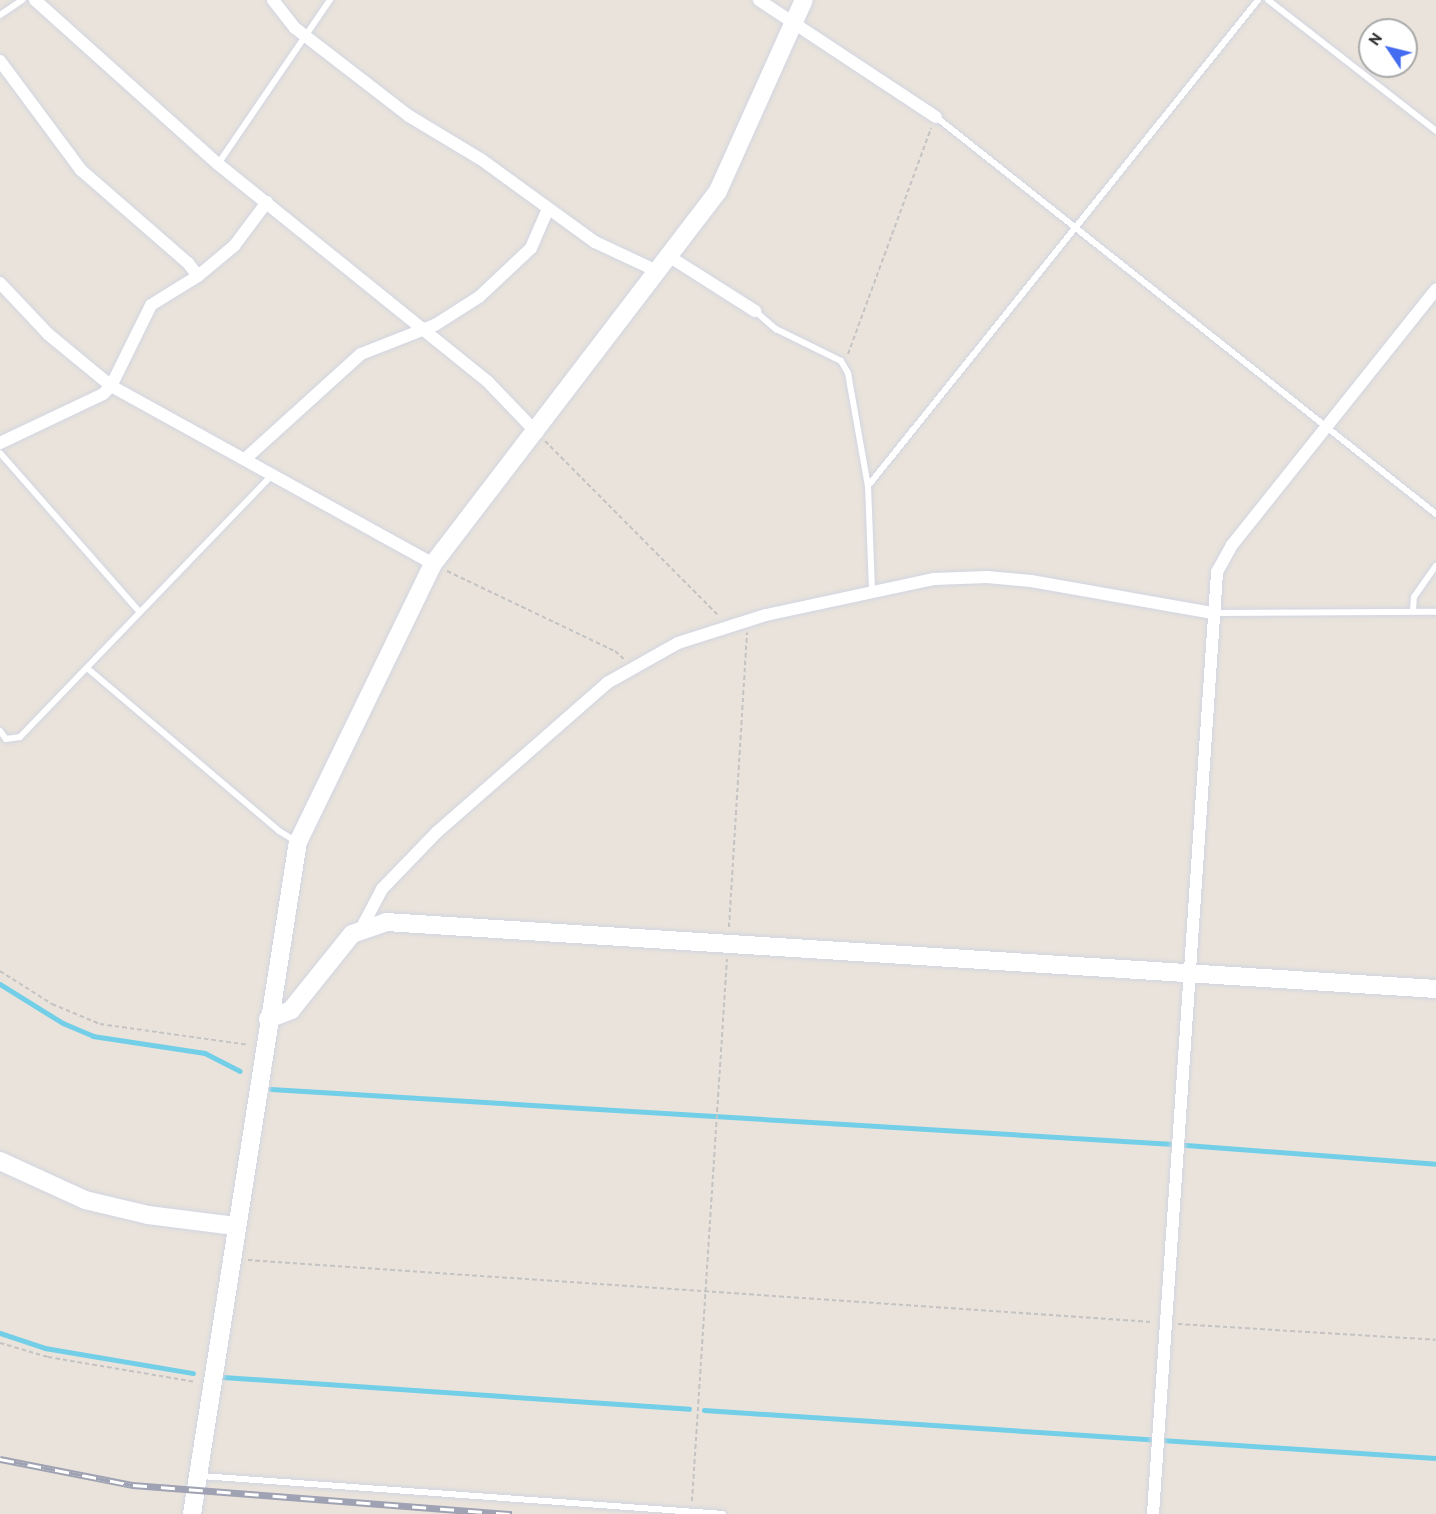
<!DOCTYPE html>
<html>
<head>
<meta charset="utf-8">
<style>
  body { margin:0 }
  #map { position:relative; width:1436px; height:1514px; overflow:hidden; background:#eae3db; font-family:"PT Sans",sans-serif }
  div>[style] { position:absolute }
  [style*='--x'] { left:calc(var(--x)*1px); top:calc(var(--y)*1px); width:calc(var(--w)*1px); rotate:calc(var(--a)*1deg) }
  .stream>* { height:4.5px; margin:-2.25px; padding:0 2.25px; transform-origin:2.25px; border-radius:2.25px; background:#73cfe8 }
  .path>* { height:2px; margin-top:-1px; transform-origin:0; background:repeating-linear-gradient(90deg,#c3c3c3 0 4.5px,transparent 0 7.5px) }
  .roads { filter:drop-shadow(0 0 2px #d1d5e1) drop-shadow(0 0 2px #d1d5e1) }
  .lane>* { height:6px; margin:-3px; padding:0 3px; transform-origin:3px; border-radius:3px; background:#fff }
  .street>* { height:12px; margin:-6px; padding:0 6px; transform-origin:6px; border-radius:6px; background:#fff }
  .secondary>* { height:18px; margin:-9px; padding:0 9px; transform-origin:9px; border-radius:9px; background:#fff }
  .rail>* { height:7px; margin-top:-3.5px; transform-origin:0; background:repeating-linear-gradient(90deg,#fff 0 14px,#9ea2b2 0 28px); box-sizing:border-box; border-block:2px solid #9ea2b2 }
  span { translate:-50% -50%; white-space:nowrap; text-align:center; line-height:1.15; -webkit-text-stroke:4.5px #fff; paint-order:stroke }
  .north { position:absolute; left:1358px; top:18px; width:60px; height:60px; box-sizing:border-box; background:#fff; border:2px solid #a9a9a9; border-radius:50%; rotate:305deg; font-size:16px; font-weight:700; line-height:24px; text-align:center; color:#292929 }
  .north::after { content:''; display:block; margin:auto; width:21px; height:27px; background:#436cf0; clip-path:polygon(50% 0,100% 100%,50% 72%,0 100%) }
</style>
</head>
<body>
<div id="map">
  <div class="stream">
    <div style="--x:0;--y:984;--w:74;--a:31.8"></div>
    <div style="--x:63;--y:1023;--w:33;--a:23"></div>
    <div style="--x:93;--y:1036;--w:113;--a:8.6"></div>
    <div style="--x:205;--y:1053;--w:39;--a:27"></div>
    <div style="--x:271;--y:1089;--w:904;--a:3.49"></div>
    <div style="--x:1173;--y:1144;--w:264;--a:4.3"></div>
    <div style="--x:0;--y:1333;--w:47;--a:18.4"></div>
    <div style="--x:45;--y:1348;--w:150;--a:9.6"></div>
    <div style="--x:223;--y:1377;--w:467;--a:3.9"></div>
    <div style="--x:704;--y:1410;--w:734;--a:3.75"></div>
  </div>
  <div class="path">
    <div style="--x:848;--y:354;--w:241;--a:-69.8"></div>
    <div style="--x:545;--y:441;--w:247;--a:45.2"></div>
    <div style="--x:447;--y:571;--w:186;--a:25.5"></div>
    <div style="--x:615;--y:651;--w:12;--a:42"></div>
    <div style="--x:729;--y:927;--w:295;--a:-86.5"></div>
    <div style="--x:0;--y:971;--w:62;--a:32.4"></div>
    <div style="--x:52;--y:1004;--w:52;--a:22.6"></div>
    <div style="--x:100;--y:1024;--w:150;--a:8"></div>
    <div style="--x:248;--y:1260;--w:906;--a:3.92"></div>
    <div style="--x:1178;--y:1324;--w:258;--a:3.5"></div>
    <div style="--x:0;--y:1343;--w:50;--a:16.3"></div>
    <div style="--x:48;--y:1357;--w:150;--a:9.6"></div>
    <div style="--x:692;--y:1501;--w:543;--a:-86.31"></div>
  </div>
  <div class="roads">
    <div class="lane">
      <div style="--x:1268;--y:0;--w:213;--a:37.9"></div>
      <div style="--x:0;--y:15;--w:27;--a:-34"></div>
      <div style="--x:936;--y:117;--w:638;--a:38.45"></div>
      <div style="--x:218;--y:164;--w:199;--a:-55.7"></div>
      <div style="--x:755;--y:311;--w:28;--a:41"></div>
      <div style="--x:776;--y:329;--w:72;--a:26.2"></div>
      <div style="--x:841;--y:361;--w:14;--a:60"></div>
      <div style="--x:848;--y:373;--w:115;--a:80"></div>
      <div style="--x:868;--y:486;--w:104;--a:87.8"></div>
      <div style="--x:0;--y:453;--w:210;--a:48.7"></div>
      <div style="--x:868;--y:486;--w:623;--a:-51.25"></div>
      <div style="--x:1413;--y:610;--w:13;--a:-86"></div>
      <div style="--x:1414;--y:597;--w:38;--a:-55"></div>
      <div style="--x:1215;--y:613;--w:221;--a:-0.3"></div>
      <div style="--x:87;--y:668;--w:252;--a:40.3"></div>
      <div style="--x:279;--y:831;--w:21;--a:31"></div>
      <div style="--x:0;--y:731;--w:10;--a:53"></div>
      <div style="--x:6;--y:739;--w:14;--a:-8"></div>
      <div style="--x:20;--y:737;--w:362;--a:-46.1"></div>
      <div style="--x:201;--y:1476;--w:523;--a:4.16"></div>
    </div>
    <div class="street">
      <div style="--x:35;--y:0;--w:246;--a:41.9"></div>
      <div style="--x:218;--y:164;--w:347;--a:38.9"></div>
      <div style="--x:488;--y:382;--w:71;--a:46.1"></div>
      <div style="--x:273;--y:0;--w:36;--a:52"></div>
      <div style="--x:295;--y:28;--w:144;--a:37.7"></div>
      <div style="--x:409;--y:116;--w:85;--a:31.1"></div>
      <div style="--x:482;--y:160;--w:140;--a:36"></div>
      <div style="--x:595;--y:242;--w:71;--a:25.1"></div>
      <div style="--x:759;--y:0;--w:212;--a:33.5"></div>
      <div style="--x:0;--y:61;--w:136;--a:53.4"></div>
      <div style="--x:81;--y:170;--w:142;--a:41"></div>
      <div style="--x:188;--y:263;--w:16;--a:52"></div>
      <div style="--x:670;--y:257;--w:101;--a:32.4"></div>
      <div style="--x:0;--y:283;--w:70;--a:46.7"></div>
      <div style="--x:48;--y:334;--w:82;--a:39.5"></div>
      <div style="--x:111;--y:386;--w:368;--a:28.9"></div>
      <div style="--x:0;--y:443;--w:114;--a:-25.4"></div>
      <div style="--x:103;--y:394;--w:11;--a:-45"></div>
      <div style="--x:111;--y:386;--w:90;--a:-63.7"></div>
      <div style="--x:151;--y:305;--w:55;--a:-31.7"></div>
      <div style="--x:198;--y:276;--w:47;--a:-39.8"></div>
      <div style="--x:234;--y:246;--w:55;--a:-53.1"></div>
      <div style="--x:245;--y:459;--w:156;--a:-42.2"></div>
      <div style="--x:361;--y:354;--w:79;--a:-21.4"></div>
      <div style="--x:435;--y:325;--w:52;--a:-32.5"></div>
      <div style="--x:479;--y:297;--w:71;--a:-43.3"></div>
      <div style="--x:531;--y:248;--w:40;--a:-66.6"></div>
      <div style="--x:362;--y:927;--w:43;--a:-62.2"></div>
      <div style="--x:382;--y:889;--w:79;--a:-46"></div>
      <div style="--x:437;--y:832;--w:226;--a:-41.2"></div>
      <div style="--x:607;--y:683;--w:81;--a:-29.4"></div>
      <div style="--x:678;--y:643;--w:92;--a:-17.7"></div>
      <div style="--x:766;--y:615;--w:172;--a:-12.1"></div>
      <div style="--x:934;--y:579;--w:53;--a:-2.2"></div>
      <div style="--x:987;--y:577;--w:44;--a:5.2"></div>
      <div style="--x:1031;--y:581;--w:185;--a:10"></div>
      <div style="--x:1153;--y:1514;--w:944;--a:-86.11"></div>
      <div style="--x:1217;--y:572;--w:31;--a:-61"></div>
      <div style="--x:1232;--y:545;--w:327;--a:-51.4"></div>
    </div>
    <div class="secondary">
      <div style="--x:268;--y:1019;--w:25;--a:-21"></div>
      <div style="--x:291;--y:1010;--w:97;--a:-51.2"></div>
      <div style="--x:352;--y:934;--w:36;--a:-19"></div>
      <div style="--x:386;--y:922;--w:1052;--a:3.65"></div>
      <div style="--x:0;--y:1161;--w:94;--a:24.6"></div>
      <div style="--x:85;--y:1200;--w:65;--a:13.4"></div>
      <div style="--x:148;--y:1215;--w:88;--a:7.2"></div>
      <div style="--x:192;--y:1514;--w:680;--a:-81.04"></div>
      <div style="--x:298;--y:842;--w:309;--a:-64.1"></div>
      <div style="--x:433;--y:564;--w:469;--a:-52.6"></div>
      <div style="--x:718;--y:191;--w:209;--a:-65.8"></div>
    </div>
  </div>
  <div class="rail">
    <div style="--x:0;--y:1459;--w:136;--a:11.1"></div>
    <div style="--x:133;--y:1485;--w:380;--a:4.4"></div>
  </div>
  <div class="north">N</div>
</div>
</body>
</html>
